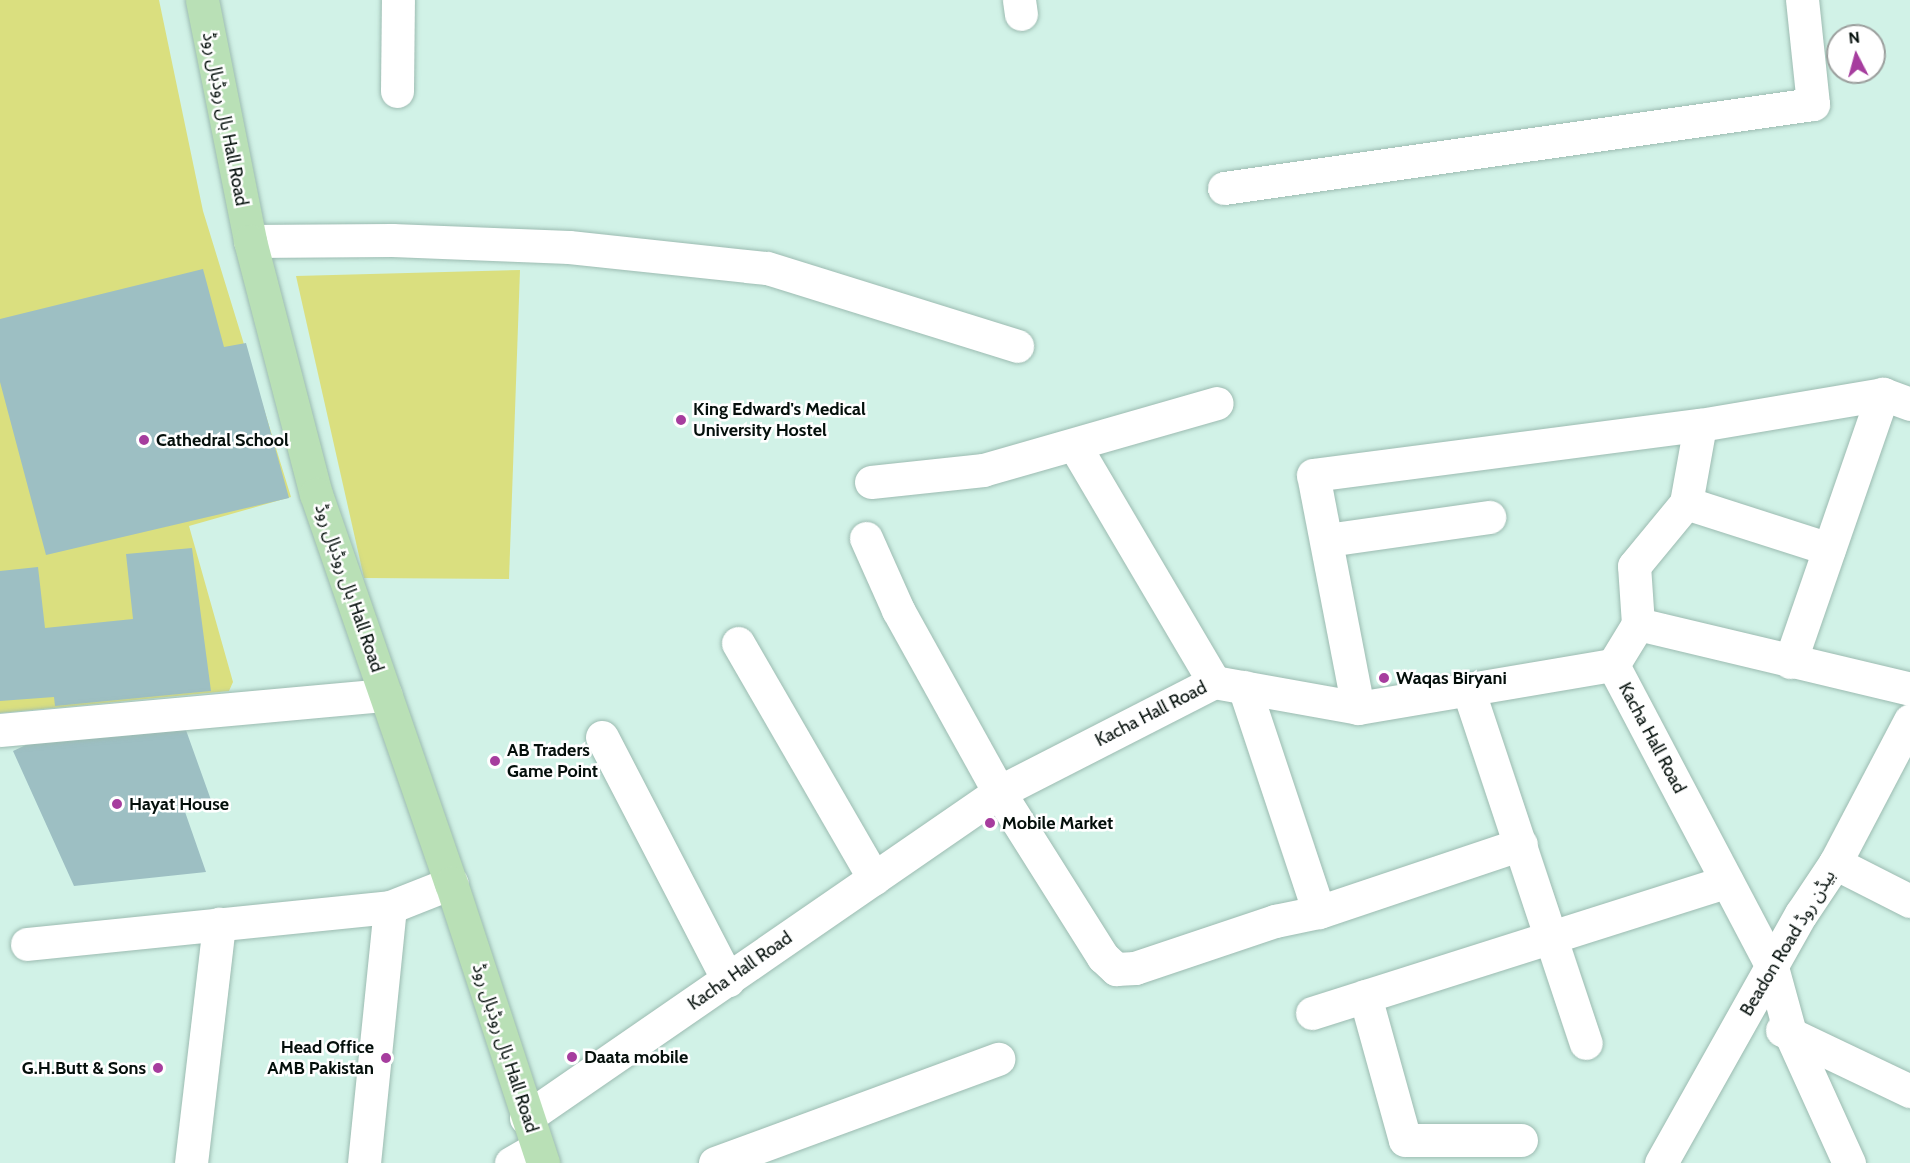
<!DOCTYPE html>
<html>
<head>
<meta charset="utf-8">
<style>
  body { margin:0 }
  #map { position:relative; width:1910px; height:1163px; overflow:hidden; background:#d1f2e7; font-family:Cabin,"Noto Sans Arabic",sans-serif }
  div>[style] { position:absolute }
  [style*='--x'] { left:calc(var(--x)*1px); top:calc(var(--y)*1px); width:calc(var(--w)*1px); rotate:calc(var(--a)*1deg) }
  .green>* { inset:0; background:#dadf7f }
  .building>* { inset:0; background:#9dbfc3 }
  .roads { filter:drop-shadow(0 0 2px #9cbbb1) drop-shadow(0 0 2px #9cbbb1) }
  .minor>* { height:33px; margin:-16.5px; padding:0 16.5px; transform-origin:16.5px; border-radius:16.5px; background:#fff }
  .major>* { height:33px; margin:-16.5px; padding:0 16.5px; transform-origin:16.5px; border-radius:16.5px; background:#b9e0b6 }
  .dots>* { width:16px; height:16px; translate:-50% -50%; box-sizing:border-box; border:3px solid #fff; border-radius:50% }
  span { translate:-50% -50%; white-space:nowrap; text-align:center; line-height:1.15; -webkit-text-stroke:5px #fff; paint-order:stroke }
  .street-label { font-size:18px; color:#040f0b }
  .poi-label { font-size:18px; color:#040f0b; font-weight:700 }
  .left { translate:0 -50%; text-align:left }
  .right { translate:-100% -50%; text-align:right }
  .north { position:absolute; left:1826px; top:24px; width:60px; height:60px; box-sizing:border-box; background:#fff; border:2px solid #9b9f9d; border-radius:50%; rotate:354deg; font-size:16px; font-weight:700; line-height:24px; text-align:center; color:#040f0b }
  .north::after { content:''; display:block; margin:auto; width:21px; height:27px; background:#a63d9e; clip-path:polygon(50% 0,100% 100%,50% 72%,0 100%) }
</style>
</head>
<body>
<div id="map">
  <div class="green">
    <div style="clip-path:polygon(0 0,159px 0,203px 211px,291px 497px,189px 526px,233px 682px,229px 691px,0 713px)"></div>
    <div style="clip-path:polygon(520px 270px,509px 579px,364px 578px,296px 276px)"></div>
  </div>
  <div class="building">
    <div style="clip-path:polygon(203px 269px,224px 347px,246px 343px,289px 498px,46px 555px,0 382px,0 319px)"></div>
    <div style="clip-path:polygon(192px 548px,211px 691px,55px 706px,54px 697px,0 701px,0 571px,38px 567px,45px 628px,133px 619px,126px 554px)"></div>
    <div style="clip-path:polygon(182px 719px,211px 800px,184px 809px,206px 872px,74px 886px,13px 751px,56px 731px)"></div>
  </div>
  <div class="roads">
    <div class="minor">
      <div style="--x:1019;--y:0;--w:14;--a:82"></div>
      <div style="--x:397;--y:91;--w:91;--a:-89.4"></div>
      <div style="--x:1224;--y:188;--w:595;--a:-8.12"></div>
      <div style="--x:1813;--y:104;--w:105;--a:-96"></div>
      <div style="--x:250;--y:241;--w:142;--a:-0.4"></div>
      <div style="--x:392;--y:240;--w:177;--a:2.3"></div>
      <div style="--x:569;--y:247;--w:199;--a:6.1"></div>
      <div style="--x:767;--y:268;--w:262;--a:17.3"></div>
      <div style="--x:1075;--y:446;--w:274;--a:59.5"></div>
      <div style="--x:871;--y:482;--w:113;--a:-6.1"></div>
      <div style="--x:983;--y:470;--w:243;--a:-16"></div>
      <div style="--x:1686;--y:503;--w:150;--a:17.8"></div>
      <div style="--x:866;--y:538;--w:79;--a:66"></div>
      <div style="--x:898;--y:610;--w:208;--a:61"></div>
      <div style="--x:999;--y:792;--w:195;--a:57.8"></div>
      <div style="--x:1103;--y:957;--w:18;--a:43"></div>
      <div style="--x:1116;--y:969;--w:19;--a:-3"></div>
      <div style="--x:1135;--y:968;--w:148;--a:-18.6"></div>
      <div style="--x:1275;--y:921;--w:45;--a:-11.6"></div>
      <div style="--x:1319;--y:912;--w:213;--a:-18.6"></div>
      <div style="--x:1327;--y:540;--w:164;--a:-8.1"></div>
      <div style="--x:1638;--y:624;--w:280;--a:13.4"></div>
      <div style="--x:738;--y:643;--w:272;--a:60"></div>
      <div style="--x:1790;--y:662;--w:284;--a:-70.9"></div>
      <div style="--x:1613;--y:665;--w:48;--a:-58.6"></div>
      <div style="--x:1638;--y:624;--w:58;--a:-93.9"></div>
      <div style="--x:1634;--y:566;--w:82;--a:-50.5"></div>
      <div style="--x:1686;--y:503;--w:79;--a:-79.8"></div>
      <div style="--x:1700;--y:425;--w:186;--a:-9.6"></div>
      <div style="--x:1883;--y:394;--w:29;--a:20"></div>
      <div style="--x:1244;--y:687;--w:237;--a:71.6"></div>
      <div style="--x:1468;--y:689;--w:373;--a:71.6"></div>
      <div style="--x:1358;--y:708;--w:237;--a:-100.9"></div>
      <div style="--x:1313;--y:475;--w:390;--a:-7.4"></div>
      <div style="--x:0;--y:730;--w:387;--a:-5.2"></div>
      <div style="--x:602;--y:737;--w:274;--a:62.6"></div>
      <div style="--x:1835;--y:863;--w:84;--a:26.9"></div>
      <div style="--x:27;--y:944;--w:365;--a:-5.8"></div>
      <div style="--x:390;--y:907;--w:66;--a:-21.5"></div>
      <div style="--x:1365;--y:996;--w:149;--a:74.5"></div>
      <div style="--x:1405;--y:1140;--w:116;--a:0"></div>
      <div style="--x:1312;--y:1013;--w:435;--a:-17.6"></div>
      <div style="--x:1782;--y:1030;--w:142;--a:25.5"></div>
      <div style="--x:526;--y:1118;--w:574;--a:-34.58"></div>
      <div style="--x:999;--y:792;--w:242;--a:-27.1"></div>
      <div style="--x:1214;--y:682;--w:146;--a:10.2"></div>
      <div style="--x:1358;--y:708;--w:259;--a:-9.6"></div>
      <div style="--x:1613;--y:665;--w:341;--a:62.2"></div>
      <div style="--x:1772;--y:967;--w:68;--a:74.7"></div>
      <div style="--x:1790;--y:1033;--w:143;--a:65.6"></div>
      <div style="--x:191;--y:1163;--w:241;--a:-83.3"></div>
      <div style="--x:364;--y:1163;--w:257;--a:-84.2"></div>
      <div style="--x:511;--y:1163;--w:30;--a:-30"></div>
      <div style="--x:715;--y:1163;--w:302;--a:-20.2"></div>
      <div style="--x:1661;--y:1163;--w:286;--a:-60.7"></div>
      <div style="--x:1801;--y:914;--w:61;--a:-56.3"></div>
      <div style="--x:1835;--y:863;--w:161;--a:-62.3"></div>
    </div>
    <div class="major">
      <div style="--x:202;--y:0;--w:246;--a:78.7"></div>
      <div style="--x:250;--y:241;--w:261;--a:75.4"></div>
      <div style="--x:316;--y:494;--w:412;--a:70.9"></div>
      <div style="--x:451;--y:883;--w:295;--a:71.8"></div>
    </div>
  </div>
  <div class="dots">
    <div style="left:681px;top:420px;background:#a63d9e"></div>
    <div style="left:144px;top:440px;background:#a63d9e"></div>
    <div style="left:1384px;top:678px;background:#a63d9e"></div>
    <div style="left:495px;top:761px;background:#a63d9e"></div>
    <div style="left:117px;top:804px;background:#a63d9e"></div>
    <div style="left:990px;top:823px;background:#a63d9e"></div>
    <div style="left:572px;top:1057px;background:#a63d9e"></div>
    <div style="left:386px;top:1058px;background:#a63d9e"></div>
    <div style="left:158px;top:1068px;background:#a63d9e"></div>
  </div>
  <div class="street-label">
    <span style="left:225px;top:119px;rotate:79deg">ہال روڈہال روڈ Hall Road</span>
    <span style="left:349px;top:588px;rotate:71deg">ہال روڈہال روڈ Hall Road</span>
    <span style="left:1151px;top:714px;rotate:-27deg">Kacha Hall Road</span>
    <span style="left:1652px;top:738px;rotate:62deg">Kacha Hall Road</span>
    <span style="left:1788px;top:943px;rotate:-59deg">Beadon Road بیڈن روڈ</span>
    <span style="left:740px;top:971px;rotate:-35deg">Kacha Hall Road</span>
    <span style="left:505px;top:1048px;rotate:72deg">ہال روڈہال روڈ Hall Road</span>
  </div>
  <div class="poi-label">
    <span class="left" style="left:693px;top:420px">King Edward's Medical<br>University Hostel</span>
    <span class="left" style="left:156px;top:440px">Cathedral School</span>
    <span class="left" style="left:1396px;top:678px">Waqas Biryani</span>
    <span class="left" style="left:507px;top:761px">AB Traders<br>Game Point</span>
    <span class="left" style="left:129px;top:804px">Hayat House</span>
    <span class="left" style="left:1002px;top:823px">Mobile Market</span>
    <span class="right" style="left:374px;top:1058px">Head Office<br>AMB Pakistan</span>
    <span class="left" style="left:584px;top:1057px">Daata mobile</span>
    <span class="right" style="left:146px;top:1068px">G.H.Butt &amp; Sons</span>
  </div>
  <div class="north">N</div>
</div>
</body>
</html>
